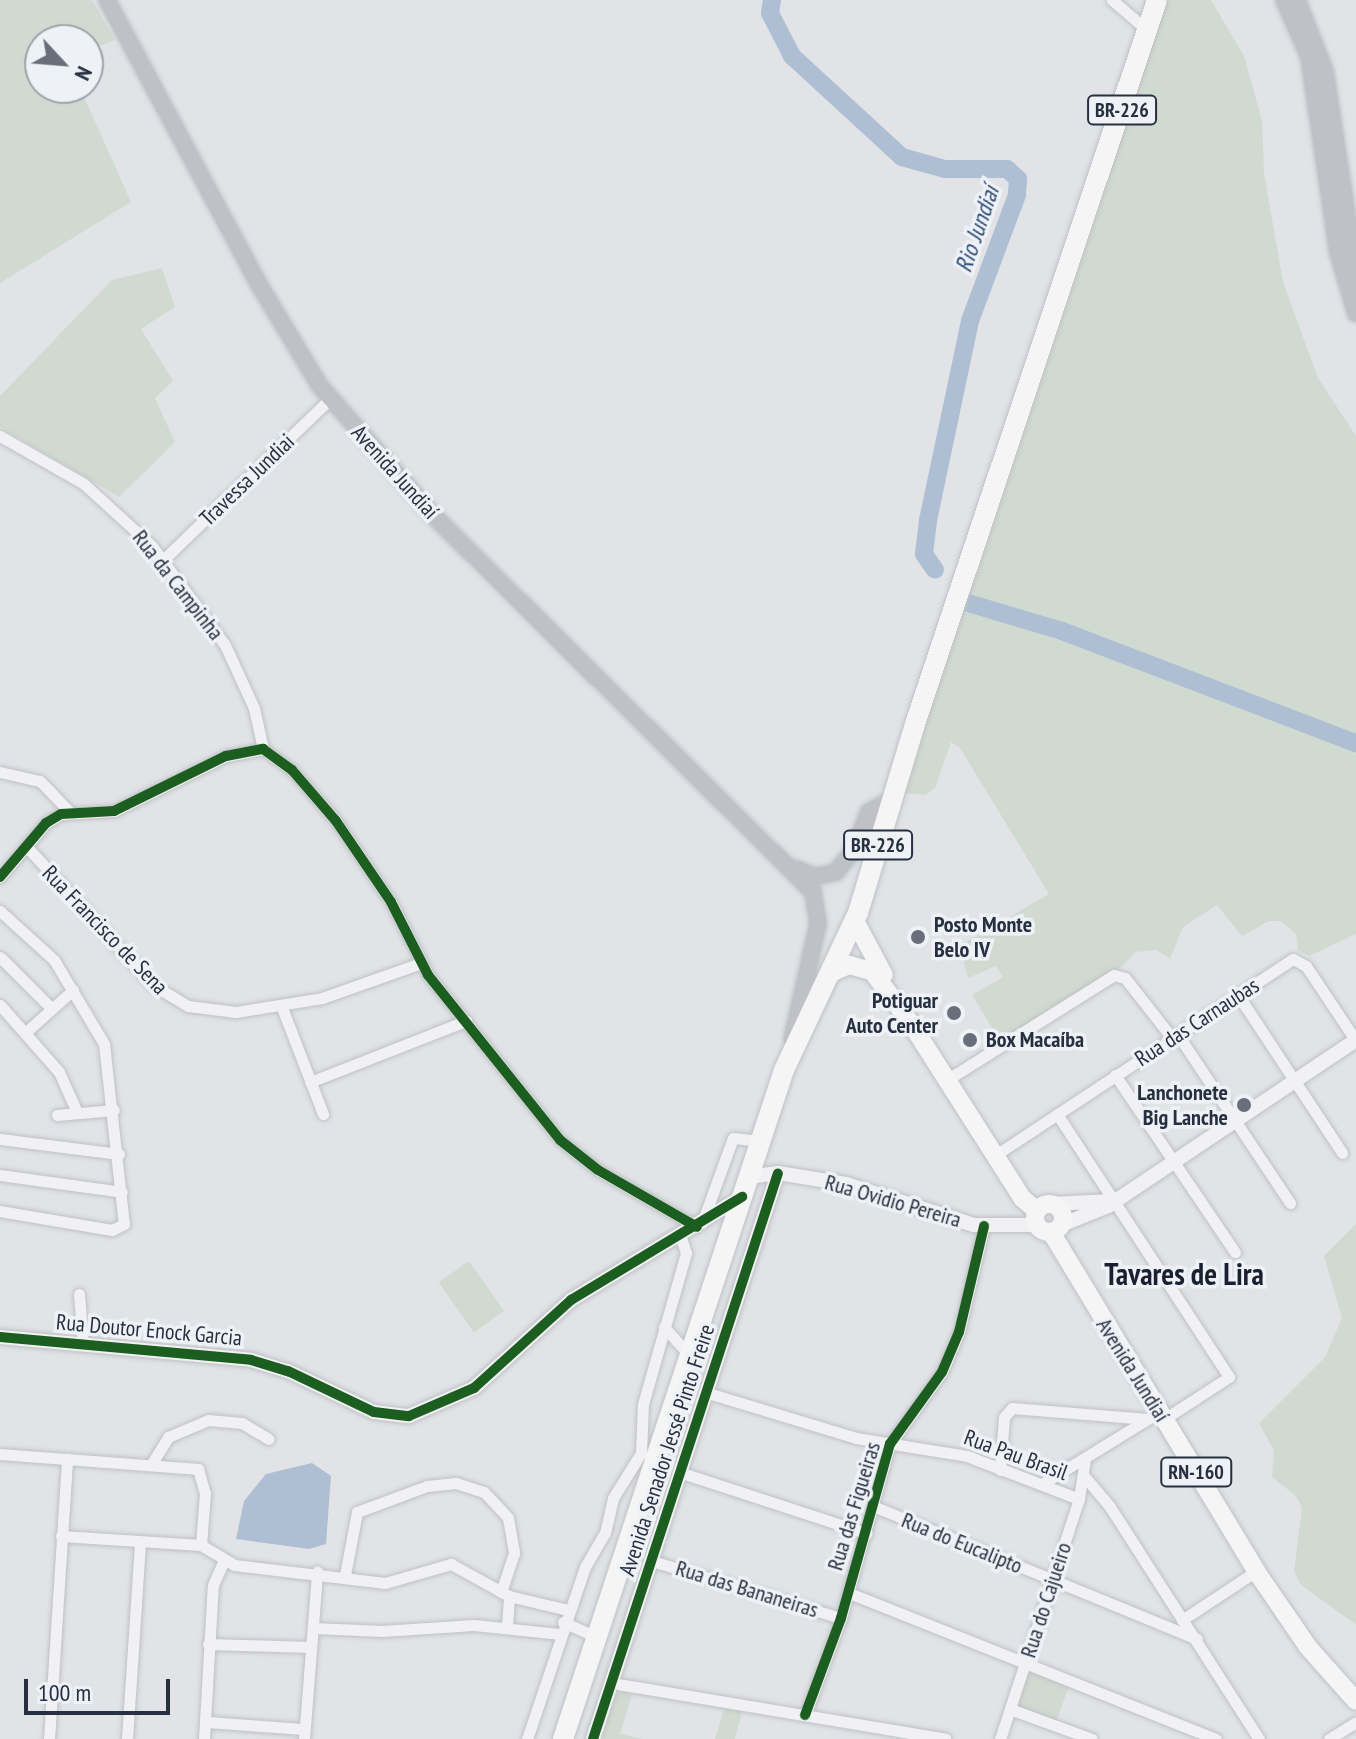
<!DOCTYPE html>
<html>
<head>
<meta charset="utf-8">
<style>
  body { margin:0 }
  #map { position:relative; width:1356px; height:1739px; overflow:hidden; background:#e1e3e7; font-family:"PT Sans Narrow",sans-serif }
  div>[style] { position:absolute }
  [style*='--x'] { left:calc(var(--x)*1px); top:calc(var(--y)*1px); width:calc(var(--w)*1px); rotate:calc(var(--a)*1deg) }
  .green>* { inset:0; background:#d1dad1; transform-origin:0 0 }
  .water>* { inset:0; background:#aebfd3 }
  .river>* { height:18px; margin:-9px; padding:0 9px; transform-origin:9px; border-radius:9px; background:#aebfd3 }
  .roads { filter:drop-shadow(0 0 2px #bfc1c5) drop-shadow(0 0 2px #bfc1c5) }
  .minor>* { height:11px; margin:-5.5px; padding:0 5.5px; transform-origin:5.5px; border-radius:5.5px; background:#f1f1f3 }
  .tertiary>* { height:14px; margin:-7px; padding:0 7px; transform-origin:7px; border-radius:7px; background:#f1f1f3 }
  .secondary>* { height:16px; margin:-8px; padding:0 8px; transform-origin:8px; border-radius:8px; background:#bfc1c6 }
  .primary>* { height:18px; margin:-9px; padding:0 9px; transform-origin:9px; border-radius:9px; background:#f5f5f6 }
  .primary>.ring { margin:-9px; padding:0; box-sizing:content-box; background:none; border:18px solid #f5f5f6; border-radius:50% }
  .trunk>* { height:20px; margin:-10px; padding:0 10px; transform-origin:10px; border-radius:10px; background:#f5f5f6 }
  .cycleway>* { height:10px; margin:-5px; padding:0 5px; transform-origin:5px; border-radius:5px; background:#1b5e20 }
  .dots>* { width:22px; height:22px; translate:-50% -50%; box-sizing:border-box; border:4px solid #eef1f6; border-radius:50% }
  span { translate:-50% -50%; white-space:nowrap; text-align:center; line-height:1.15; -webkit-text-stroke:7px #eef1f6; paint-order:stroke }
  .shield-label span { padding:2px 6px; background:#eef1f6; border:2px solid; border-radius:6px; -webkit-text-stroke-width:0 }
  .shield-label { font-size:20px; color:#273040; font-weight:700 }
  .street-label { font-size:22px; color:#273040 }
  .poi-label { font-size:22px; color:#273040; font-weight:700 }
  .left { translate:0 -50%; text-align:left }
  .right { translate:-100% -50%; text-align:right }
  .water-label { font-size:24px; color:#304e76; font-style:italic }
  .district-label { font-size:30px; color:#192131; font-weight:700 }
  .north { position:absolute; left:24px; top:24px; width:80px; height:80px; box-sizing:border-box; background:#eef1f6; border:2px solid #9ea4ad; border-radius:50%; rotate:116deg; font-size:22px; font-weight:700; line-height:32px; text-align:center; color:#273040 }
  .north::after { content:''; display:block; margin:auto; width:28px; height:36px; background:#686f7a; clip-path:polygon(50% 0,100% 100%,50% 72%,0 100%) }
  .scale { position:absolute; left:24px; top:1679px; width:146px; height:36px; box-sizing:border-box; border:4px solid #273040; border-top:0; padding-left:10px; font-size:24px; line-height:28px; white-space:nowrap; color:#273040; -webkit-text-stroke:6px #eef1f6; paint-order:stroke }
</style>
</head>
<body>
<div id="map">
  <div class="green">
    <div style="clip-path:polygon(0 0,92px 0,115px 40px,88px 51px,88px 40px,40px 40px,40px 88px,80px 88px,131px 202px,0 283px)"></div>
    <div style="clip-path:polygon(1151px 0,1211px 0,1244px 56px,1262px 121px,1264px 173px,1283px 282px,1318px 378px,1356px 436px,1356px 934px,1309px 956px,1298px 950px,1296px 934px,1281px 921px,1269px 921px,1242px 936px,1217px 905px,1183px 927px,1170px 959px,1156px 950px,1136px 952px,1108px 980px,1002px 1044px,972px 995px,1003px 977px,996px 966px,968px 978px,959px 946px,1049px 894px,960px 748px,951px 742px,935px 788px,925px 795px,904px 793px,897px 779px)"></div>
    <div style="clip-path:polygon(162px 268px,175px 307px,141px 329px,173px 381px,155px 398px,175px 442px,119px 497px,0 427px,0 396px,112px 280px)"></div>
    <div style="clip-path:polygon(1356px 1224px,1356px 1624px,1355px 1624px,1300px 1584px,1294px 1571px,1302px 1508px,1296px 1496px,1272px 1477px,1274px 1451px,1259px 1423px,1325px 1357px,1342px 1318px,1324px 1256px)"></div>
    <div style="left:469px;top:1261px;width:61px;height:37px;rotate:55deg"></div>
    <div style="left:1028px;top:1670px;width:44px;height:40px;rotate:20deg"></div>
    <div style="clip-path:polygon(624px 1692px,632px 1695px,620px 1734px,643px 1739px,602px 1739px,616px 1694px)"></div>
    <div style="clip-path:polygon(724px 1709px,742px 1711px,735px 1739px,715px 1739px)"></div>
  </div>
  <div class="water">
    <div style="clip-path:polygon(312px 1463px,331px 1476px,326px 1544px,309px 1549px,236px 1539px,244px 1501px,266px 1474px)"></div>
  </div>
  <div class="river">
    <div style="--x:772;--y:0;--w:13;--a:99"></div>
    <div style="--x:770;--y:13;--w:48;--a:62.9"></div>
    <div style="--x:792;--y:56;--w:149;--a:42.6"></div>
    <div style="--x:902;--y:157;--w:45;--a:15.6"></div>
    <div style="--x:945;--y:169;--w:62;--a:0"></div>
    <div style="--x:1007;--y:169;--w:15;--a:42"></div>
    <div style="--x:1018;--y:179;--w:16;--a:94"></div>
    <div style="--x:1017;--y:195;--w:134;--a:110.5"></div>
    <div style="--x:970;--y:321;--w:204;--a:101.9"></div>
    <div style="--x:928;--y:521;--w:33;--a:97"></div>
    <div style="--x:924;--y:554;--w:19;--a:55"></div>
    <div style="--x:968;--y:603;--w:98;--a:16.6"></div>
    <div style="--x:1062;--y:631;--w:315;--a:20.9"></div>
  </div>
  <div class="roads">
    <div class="minor">
      <div style="--x:1112;--y:0;--w:46;--a:40.6"></div>
      <div style="--x:0;--y:436;--w:97;--a:29.7"></div>
      <div style="--x:84;--y:484;--w:92;--a:42.4"></div>
      <div style="--x:152;--y:546;--w:123;--a:53.6"></div>
      <div style="--x:225;--y:645;--w:69;--a:65.3"></div>
      <div style="--x:254;--y:708;--w:42;--a:77.6"></div>
      <div style="--x:163;--y:560;--w:232;--a:-44"></div>
      <div style="--x:0;--y:772;--w:41;--a:12.7"></div>
      <div style="--x:40;--y:781;--w:42;--a:46"></div>
      <div style="--x:27;--y:847;--w:187;--a:47.6"></div>
      <div style="--x:153;--y:985;--w:41;--a:31"></div>
      <div style="--x:188;--y:1006;--w:48;--a:7.1"></div>
      <div style="--x:236;--y:1012;--w:87;--a:-9.2"></div>
      <div style="--x:322;--y:998;--w:105;--a:-19.5"></div>
      <div style="--x:0;--y:877;--w:71;--a:-49.6"></div>
      <div style="--x:46;--y:823;--w:17;--a:-31"></div>
      <div style="--x:61;--y:814;--w:53;--a:-3.2"></div>
      <div style="--x:114;--y:811;--w:125;--a:-26.2"></div>
      <div style="--x:226;--y:756;--w:38;--a:-11"></div>
      <div style="--x:263;--y:749;--w:36;--a:36"></div>
      <div style="--x:292;--y:770;--w:67;--a:49.2"></div>
      <div style="--x:336;--y:821;--w:98;--a:55.8"></div>
      <div style="--x:391;--y:902;--w:82;--a:63.1"></div>
      <div style="--x:428;--y:975;--w:211;--a:51.3"></div>
      <div style="--x:560;--y:1140;--w:48;--a:38.3"></div>
      <div style="--x:598;--y:1170;--w:114;--a:29.9"></div>
      <div style="--x:0;--y:911;--w:73;--a:42.2"></div>
      <div style="--x:54;--y:960;--w:98;--a:59.2"></div>
      <div style="--x:104;--y:1044;--w:181;--a:83.7"></div>
      <div style="--x:124;--y:1224;--w:13;--a:153"></div>
      <div style="--x:112;--y:1230;--w:114;--a:-170.4"></div>
      <div style="--x:0;--y:957;--w:72;--a:45"></div>
      <div style="--x:1238;--y:995;--w:189;--a:56.6"></div>
      <div style="--x:0;--y:1005;--w:89;--a:48.6"></div>
      <div style="--x:59;--y:1072;--w:42;--a:65.9"></div>
      <div style="--x:281;--y:1005;--w:117;--a:68.9"></div>
      <div style="--x:26;--y:1032;--w:63;--a:-41.8"></div>
      <div style="--x:1178;--y:1035;--w:202;--a:56.3"></div>
      <div style="--x:1115;--y:1075;--w:214;--a:55.9"></div>
      <div style="--x:945;--y:1081;--w:199;--a:-32.1"></div>
      <div style="--x:1114;--y:975;--w:11;--a:15"></div>
      <div style="--x:1125;--y:978;--w:76;--a:51.9"></div>
      <div style="--x:310;--y:1082;--w:168;--a:-21.4"></div>
      <div style="--x:1057;--y:1114;--w:314;--a:56.8"></div>
      <div style="--x:1229;--y:1377;--w:77;--a:147.1"></div>
      <div style="--x:57;--y:1115;--w:57;--a:-5"></div>
      <div style="--x:0;--y:1139;--w:120;--a:7.2"></div>
      <div style="--x:994;--y:1156;--w:358;--a:-33.4"></div>
      <div style="--x:1293;--y:959;--w:15;--a:28"></div>
      <div style="--x:1306;--y:966;--w:90;--a:56.3"></div>
      <div style="--x:0;--y:1175;--w:123;--a:7.9"></div>
      <div style="--x:702;--y:1223;--w:90;--a:-70"></div>
      <div style="--x:733;--y:1138;--w:28;--a:6"></div>
      <div style="--x:79;--y:1294;--w:50;--a:85.4"></div>
      <div style="--x:664;--y:1327;--w:36;--a:48"></div>
      <div style="--x:708;--y:1393;--w:155;--a:16.9"></div>
      <div style="--x:856;--y:1438;--w:112;--a:9.2"></div>
      <div style="--x:967;--y:1456;--w:120;--a:21"></div>
      <div style="--x:0;--y:1454;--w:199;--a:4.3"></div>
      <div style="--x:198;--y:1469;--w:25;--a:74"></div>
      <div style="--x:205;--y:1493;--w:52;--a:94.4"></div>
      <div style="--x:152;--y:1463;--w:31;--a:-58"></div>
      <div style="--x:168;--y:1437;--w:43;--a:-23"></div>
      <div style="--x:208;--y:1420;--w:34;--a:5"></div>
      <div style="--x:242;--y:1423;--w:31;--a:31"></div>
      <div style="--x:1000;--y:1470;--w:53;--a:-85.7"></div>
      <div style="--x:1004;--y:1417;--w:12;--a:-48"></div>
      <div style="--x:1012;--y:1408;--w:136;--a:4.6"></div>
      <div style="--x:682;--y:1473;--w:194;--a:18.1"></div>
      <div style="--x:1085;--y:1477;--w:39;--a:50"></div>
      <div style="--x:1110;--y:1507;--w:276;--a:57.3"></div>
      <div style="--x:1042;--y:1484;--w:128;--a:-31.6"></div>
      <div style="--x:873;--y:1506;--w:350;--a:22.3"></div>
      <div style="--x:61;--y:1536;--w:140;--a:3.7"></div>
      <div style="--x:201;--y:1545;--w:39;--a:31"></div>
      <div style="--x:234;--y:1565;--w:152;--a:6.8"></div>
      <div style="--x:385;--y:1583;--w:69;--a:-16.1"></div>
      <div style="--x:451;--y:1564;--w:66;--a:28.9"></div>
      <div style="--x:509;--y:1596;--w:61;--a:13.3"></div>
      <div style="--x:652;--y:1561;--w:197;--a:16.8"></div>
      <div style="--x:345;--y:1575;--w:64;--a:-79.2"></div>
      <div style="--x:357;--y:1512;--w:75;--a:-20.4"></div>
      <div style="--x:427;--y:1486;--w:29;--a:-6"></div>
      <div style="--x:456;--y:1483;--w:29;--a:18"></div>
      <div style="--x:484;--y:1492;--w:35;--a:47"></div>
      <div style="--x:508;--y:1518;--w:36;--a:80"></div>
      <div style="--x:514;--y:1553;--w:41;--a:108.4"></div>
      <div style="--x:849;--y:1593;--w:395;--a:21.7"></div>
      <div style="--x:1182;--y:1620;--w:89;--a:-33.5"></div>
      <div style="--x:563;--y:1622;--w:35;--a:24"></div>
      <div style="--x:507;--y:1626;--w:30;--a:-86"></div>
      <div style="--x:313;--y:1628;--w:69;--a:2.5"></div>
      <div style="--x:382;--y:1631;--w:92;--a:-3.7"></div>
      <div style="--x:474;--y:1625;--w:85;--a:6"></div>
      <div style="--x:208;--y:1644;--w:103;--a:1.7"></div>
      <div style="--x:612;--y:1683;--w:338;--a:9.5"></div>
      <div style="--x:1010;--y:1709;--w:87;--a:20.1"></div>
      <div style="--x:805;--y:1715;--w:103;--a:-69.6"></div>
      <div style="--x:841;--y:1618;--w:181;--a:-74.3"></div>
      <div style="--x:890;--y:1444;--w:89;--a:-54.2"></div>
      <div style="--x:942;--y:1372;--w:43;--a:-67"></div>
      <div style="--x:959;--y:1332;--w:109;--a:-76.7"></div>
      <div style="--x:206;--y:1722;--w:98;--a:4.1"></div>
      <div style="--x:49;--y:1739;--w:281;--a:-86.3"></div>
      <div style="--x:127;--y:1739;--w:196;--a:-86.2"></div>
      <div style="--x:204;--y:1739;--w:154;--a:-86.7"></div>
      <div style="--x:213;--y:1585;--w:27;--a:-66"></div>
      <div style="--x:304;--y:1739;--w:168;--a:-85.5"></div>
      <div style="--x:527;--y:1739;--w:182;--a:-71.4"></div>
      <div style="--x:585;--y:1567;--w:39;--a:-60"></div>
      <div style="--x:605;--y:1533;--w:36;--a:-77"></div>
      <div style="--x:613;--y:1498;--w:53;--a:-58.1"></div>
      <div style="--x:641;--y:1453;--w:49;--a:-87.7"></div>
      <div style="--x:643;--y:1404;--w:157;--a:-74.1"></div>
      <div style="--x:686;--y:1253;--w:16;--a:-108"></div>
      <div style="--x:1000;--y:1739;--w:253;--a:-71.8"></div>
      <div style="--x:1079;--y:1499;--w:40;--a:-81.5"></div>
      <div style="--x:1329;--y:1739;--w:32;--a:-32"></div>
    </div>
    <div class="tertiary">
      <div style="--x:749;--y:1177;--w:29;--a:-8"></div>
      <div style="--x:778;--y:1173;--w:69;--a:9.2"></div>
      <div style="--x:846;--y:1184;--w:134;--a:17.8"></div>
      <div style="--x:974;--y:1225;--w:63;--a:0"></div>
      <div style="--x:1051;--y:1204;--w:62;--a:-2.8"></div>
      <div style="--x:1061;--y:1225;--w:51;--a:-22"></div>
      <div style="--x:1108;--y:1206;--w:298;--a:-33.8"></div>
      <div style="--x:0;--y:1337;--w:252;--a:5.2"></div>
      <div style="--x:251;--y:1360;--w:39;--a:17"></div>
      <div style="--x:288;--y:1371;--w:95;--a:25.5"></div>
      <div style="--x:374;--y:1412;--w:35;--a:7"></div>
      <div style="--x:409;--y:1416;--w:71;--a:-23.3"></div>
      <div style="--x:474;--y:1388;--w:131;--a:-42.2"></div>
      <div style="--x:571;--y:1300;--w:200;--a:-31.1"></div>
      <div style="--x:593;--y:1739;--w:595;--a:-71.9"></div>
    </div>
    <div class="secondary">
      <div style="--x:107;--y:0;--w:327;--a:61.9"></div>
      <div style="--x:261;--y:288;--w:114;--a:59"></div>
      <div style="--x:320;--y:386;--w:173;--a:48.8"></div>
      <div style="--x:434;--y:516;--w:534;--a:44.77"></div>
      <div style="--x:813;--y:892;--w:32;--a:81"></div>
      <div style="--x:818;--y:924;--w:118;--a:102.7"></div>
      <div style="--x:1284;--y:0;--w:62;--a:66.3"></div>
      <div style="--x:1309;--y:57;--w:198;--a:81.6"></div>
      <div style="--x:1338;--y:253;--w:63;--a:73.3"></div>
      <div style="--x:1297;--y:0;--w:76;--a:68.5"></div>
      <div style="--x:1325;--y:71;--w:205;--a:81.3"></div>
      <div style="--x:797;--y:869;--w:20;--a:24"></div>
      <div style="--x:815;--y:877;--w:22;--a:-13"></div>
      <div style="--x:836;--y:872;--w:27;--a:-51"></div>
      <div style="--x:853;--y:851;--w:42;--a:-67.7"></div>
      <div style="--x:869;--y:812;--w:26;--a:-29"></div>
    </div>
    <div class="primary">
      <div style="--x:855;--y:921;--w:61;--a:61.8"></div>
      <div style="--x:831;--y:973;--w:20;--a:-24"></div>
      <div style="--x:849;--y:965;--w:24;--a:15"></div>
      <div style="--x:872;--y:971;--w:64;--a:53.3"></div>
      <div style="--x:910;--y:1022;--w:209;--a:57.5"></div>
      <div style="--x:1022;--y:1198;--w:20;--a:41"></div>
      <div class="ring" style="left:1035px;top:1204px;width:10px;height:10px"></div>
      <div style="--x:1051;--y:1232;--w:396;--a:58.8"></div>
      <div style="--x:1256;--y:1571;--w:92;--a:55.6"></div>
      <div style="--x:1308;--y:1647;--w:72;--a:48.4"></div>
    </div>
    <div class="trunk">
      <div style="--x:563;--y:1739;--w:705;--a:-71.72"></div>
      <div style="--x:784;--y:1070;--w:174;--a:-64.8"></div>
      <div style="--x:858;--y:913;--w:197;--a:-73.2"></div>
      <div style="--x:915;--y:724;--w:763;--a:-71.52"></div>
    </div>
  </div>
  <div class="cycleway">
    <div style="--x:0;--y:877;--w:71;--a:-49.6"></div>
    <div style="--x:46;--y:823;--w:17;--a:-31"></div>
    <div style="--x:61;--y:814;--w:53;--a:-3.2"></div>
    <div style="--x:114;--y:811;--w:125;--a:-26.2"></div>
    <div style="--x:226;--y:756;--w:38;--a:-11"></div>
    <div style="--x:263;--y:749;--w:36;--a:36"></div>
    <div style="--x:292;--y:770;--w:67;--a:49.2"></div>
    <div style="--x:336;--y:821;--w:98;--a:55.8"></div>
    <div style="--x:391;--y:902;--w:82;--a:63.1"></div>
    <div style="--x:428;--y:975;--w:211;--a:51.3"></div>
    <div style="--x:560;--y:1140;--w:48;--a:38.3"></div>
    <div style="--x:598;--y:1170;--w:114;--a:29.9"></div>
    <div style="--x:0;--y:1337;--w:252;--a:5.2"></div>
    <div style="--x:251;--y:1360;--w:39;--a:17"></div>
    <div style="--x:288;--y:1371;--w:95;--a:25.5"></div>
    <div style="--x:374;--y:1412;--w:35;--a:7"></div>
    <div style="--x:409;--y:1416;--w:71;--a:-23.3"></div>
    <div style="--x:474;--y:1388;--w:131;--a:-42.2"></div>
    <div style="--x:571;--y:1300;--w:200;--a:-31.1"></div>
    <div style="--x:805;--y:1715;--w:103;--a:-69.6"></div>
    <div style="--x:841;--y:1618;--w:181;--a:-74.3"></div>
    <div style="--x:890;--y:1444;--w:89;--a:-54.2"></div>
    <div style="--x:942;--y:1372;--w:43;--a:-67"></div>
    <div style="--x:959;--y:1332;--w:109;--a:-76.7"></div>
    <div style="--x:593;--y:1739;--w:595;--a:-71.9"></div>
  </div>
  <div class="dots">
    <div style="left:918px;top:937px;background:#686f7a"></div>
    <div style="left:954px;top:1013px;background:#686f7a"></div>
    <div style="left:970px;top:1040px;background:#686f7a"></div>
    <div style="left:1244px;top:1105px;background:#686f7a"></div>
  </div>
  <div class="shield-label">
    <span style="left:1122px;top:110px">BR-226</span>
    <span style="left:878px;top:845px">BR-226</span>
    <span style="left:1196px;top:1472px">RN-160</span>
  </div>
  <div class="street-label">
    <span style="left:395px;top:472px;rotate:48deg">Avenida Jundiaí</span>
    <span style="left:247px;top:480px;rotate:-44deg">Travessa Jundiai</span>
    <span style="left:178px;top:585px;rotate:52deg">Rua da Campinha</span>
    <span style="left:105px;top:930px;rotate:46deg">Rua Francisco de Sena</span>
    <span style="left:1197px;top:1022px;rotate:-33deg">Rua das Carnaubas</span>
    <span style="left:893px;top:1201px;rotate:16deg">Rua Ovidio Pereira</span>
    <span style="left:149px;top:1330px;rotate:5deg">Rua Doutor Enock Garcia</span>
    <span style="left:1133px;top:1370px;rotate:58deg">Avenida Jundiaí</span>
    <span style="left:667px;top:1450px;rotate:-72deg">Avenida Senador Jessé Pinto Freire</span>
    <span style="left:1016px;top:1455px;rotate:20deg">Rua Pau Brasil</span>
    <span style="left:854px;top:1506px;rotate:-73deg">Rua das Figueiras</span>
    <span style="left:962px;top:1543px;rotate:22deg">Rua do Eucalipto</span>
    <span style="left:747px;top:1589px;rotate:17deg">Rua das Bananeiras</span>
    <span style="left:1046px;top:1600px;rotate:-72deg">Rua do Cajueiro</span>
  </div>
  <div class="poi-label">
    <span class="left" style="left:934px;top:937px">Posto Monte<br>Belo IV</span>
    <span class="right" style="left:938px;top:1013px">Potiguar<br>Auto Center</span>
    <span class="left" style="left:986px;top:1040px">Box Macaíba</span>
    <span class="right" style="left:1228px;top:1105px">Lanchonete<br>Big Lanche</span>
  </div>
  <div class="water-label">
    <span style="left:977px;top:229px;rotate:-71deg">Rio Jundiaí</span>
  </div>
  <div class="district-label">
    <span style="left:1184px;top:1274px">Tavares de Lira</span>
  </div>
  <div class="north">N</div>
  <div class="scale">100 m</div>
</div>
</body>
</html>
